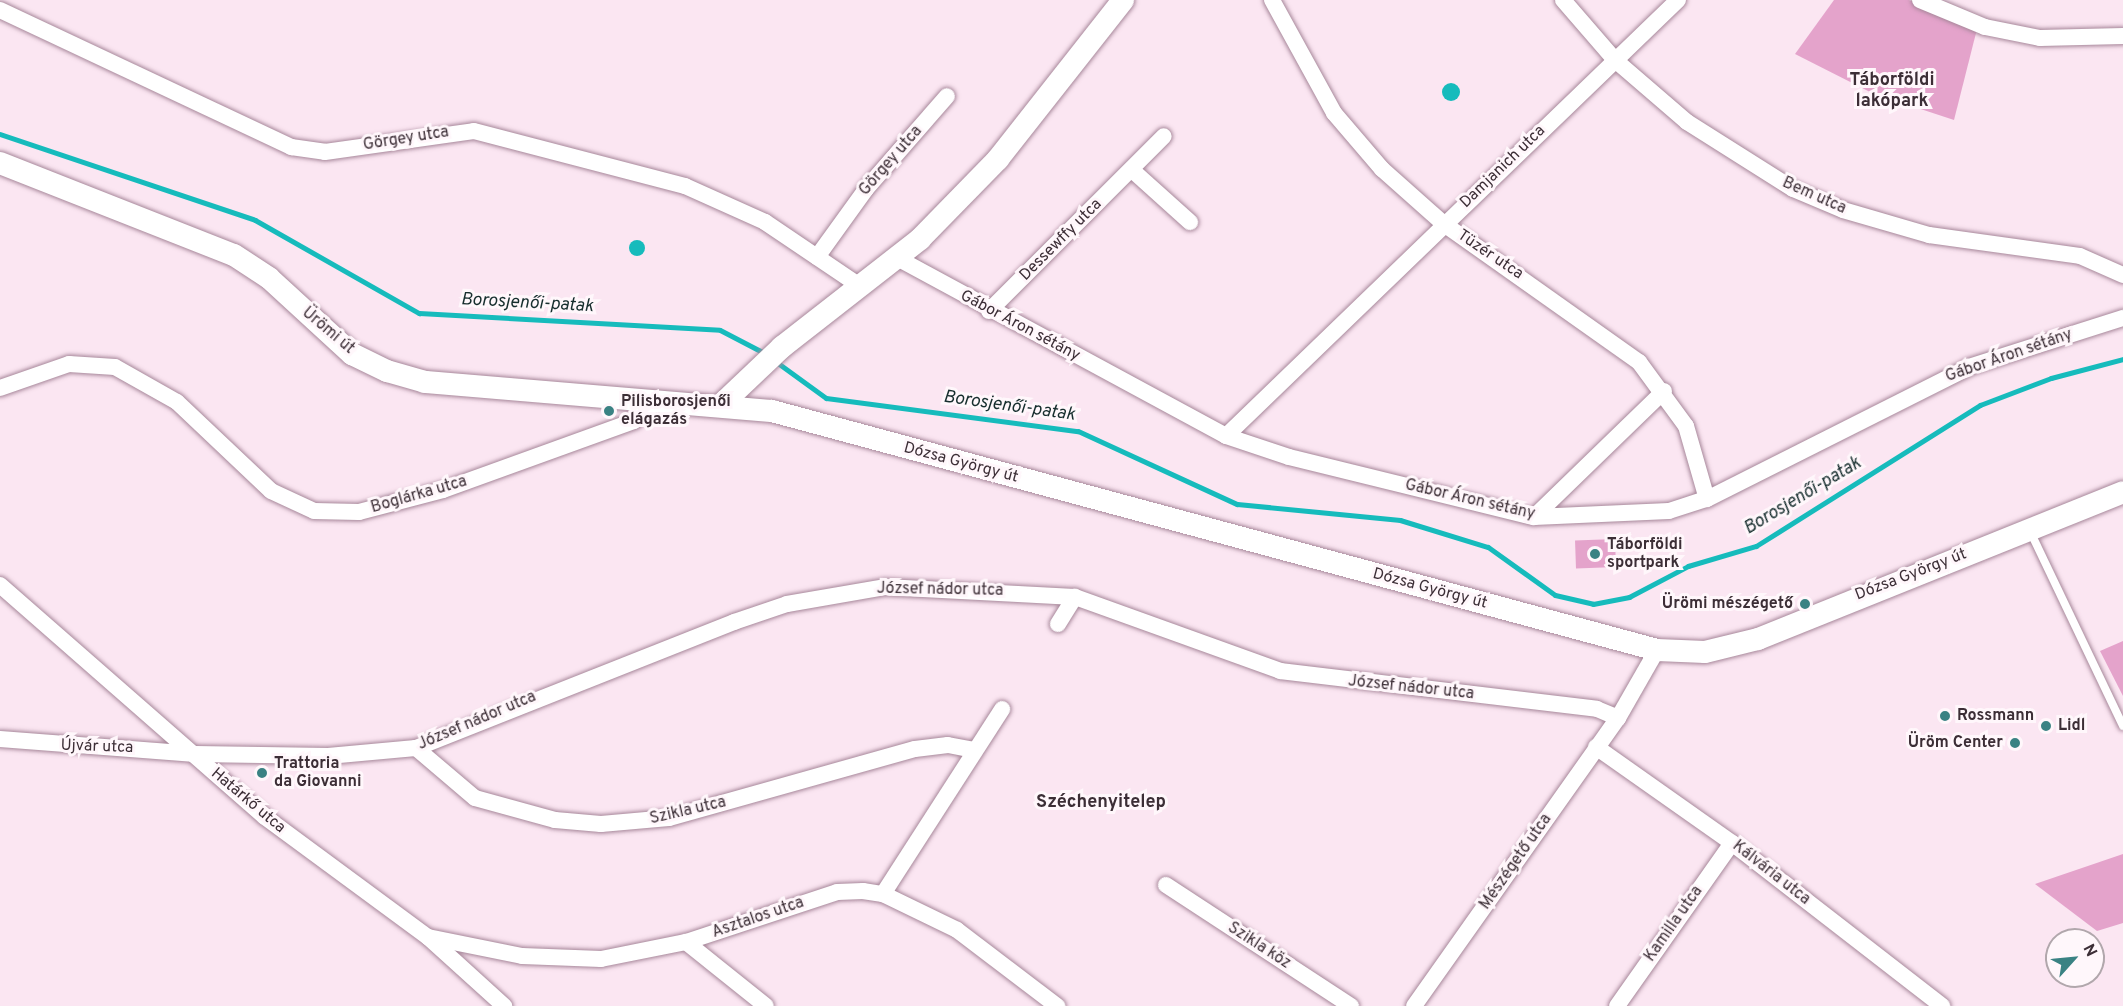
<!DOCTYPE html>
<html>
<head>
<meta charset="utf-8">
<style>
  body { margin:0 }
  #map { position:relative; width:2123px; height:1006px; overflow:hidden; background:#fbe6f2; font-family:Overpass,sans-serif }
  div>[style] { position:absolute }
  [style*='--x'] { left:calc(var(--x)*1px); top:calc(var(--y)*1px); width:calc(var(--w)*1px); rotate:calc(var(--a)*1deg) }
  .green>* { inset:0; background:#e4a3cb; transform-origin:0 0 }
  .water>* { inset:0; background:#16bbbc }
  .round { border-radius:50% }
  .stream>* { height:5px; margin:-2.5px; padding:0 2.5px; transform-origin:2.5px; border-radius:2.5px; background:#16bbbc }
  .roads { filter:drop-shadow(0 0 2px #a7879a) drop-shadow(0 0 2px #a7879a) }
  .lane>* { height:8px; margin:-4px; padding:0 4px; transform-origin:4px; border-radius:4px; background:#fff }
  .street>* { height:16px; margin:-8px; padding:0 8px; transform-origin:8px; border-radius:8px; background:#fff }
  .secondary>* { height:22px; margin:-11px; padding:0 11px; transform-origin:11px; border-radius:11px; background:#fff }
  .dots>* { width:16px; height:16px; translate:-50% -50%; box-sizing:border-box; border:3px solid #fff7fb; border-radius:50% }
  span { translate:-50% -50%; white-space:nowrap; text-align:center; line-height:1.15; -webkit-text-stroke:6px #fff7fb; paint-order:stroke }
  .street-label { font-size:16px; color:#3c2e36 }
  .poi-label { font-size:16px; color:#3c2e36; font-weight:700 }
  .left { translate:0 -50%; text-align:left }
  .right { translate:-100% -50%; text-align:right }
  .neighbourhood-label { font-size:18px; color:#3c2e36; font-weight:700 }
  .water-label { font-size:18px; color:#172e2e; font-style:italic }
  .north { position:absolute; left:2045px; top:928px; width:60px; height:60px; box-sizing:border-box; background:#fff7fb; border:2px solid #b1a7ac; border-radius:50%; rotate:63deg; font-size:16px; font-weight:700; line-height:24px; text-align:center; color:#3c2e36 }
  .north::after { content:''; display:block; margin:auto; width:21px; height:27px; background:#3a8283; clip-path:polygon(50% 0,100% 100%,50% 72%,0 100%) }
</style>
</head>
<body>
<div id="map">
  <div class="green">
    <div style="clip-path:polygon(1834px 0,1909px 0,1977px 29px,1954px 120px,1872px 93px,1795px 54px)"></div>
    <div style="left:1615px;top:539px;width:28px;height:40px;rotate:88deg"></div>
    <div style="clip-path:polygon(2123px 641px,2123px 696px,2100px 651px)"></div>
    <div style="clip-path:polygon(2123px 854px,2123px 923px,2097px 931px,2035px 884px)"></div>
  </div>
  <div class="water">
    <div class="round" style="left:1442px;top:83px;width:18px;height:18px"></div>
    <div class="round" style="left:629px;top:240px;width:16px;height:16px"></div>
  </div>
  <div class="stream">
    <div style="--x:0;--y:134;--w:269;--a:18.6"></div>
    <div style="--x:255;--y:220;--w:189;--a:29.6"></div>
    <div style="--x:419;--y:313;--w:301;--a:3.2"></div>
    <div style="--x:720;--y:330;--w:54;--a:27.5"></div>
    <div style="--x:775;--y:361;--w:63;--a:36"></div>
    <div style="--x:826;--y:398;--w:254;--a:7.5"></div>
    <div style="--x:1078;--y:431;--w:175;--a:24.7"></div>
    <div style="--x:1237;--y:504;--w:164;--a:5.6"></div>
    <div style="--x:1400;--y:520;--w:92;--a:17.1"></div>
    <div style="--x:1488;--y:547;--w:82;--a:35.6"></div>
    <div style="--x:1555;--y:595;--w:39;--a:13"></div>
    <div style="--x:1593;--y:604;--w:37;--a:-11"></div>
    <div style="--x:1629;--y:597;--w:67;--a:-27.7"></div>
    <div style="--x:1688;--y:566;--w:71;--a:-16.4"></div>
    <div style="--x:1756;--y:546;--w:265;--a:-32.2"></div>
    <div style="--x:1980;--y:405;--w:76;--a:-20.8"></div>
    <div style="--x:2051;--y:378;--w:74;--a:-14.8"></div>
  </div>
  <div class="roads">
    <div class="lane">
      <div style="--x:2030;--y:531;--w:216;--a:64.5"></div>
    </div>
    <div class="street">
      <div style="--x:1272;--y:0;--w:129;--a:61.2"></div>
      <div style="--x:1334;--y:113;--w:74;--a:49.4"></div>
      <div style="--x:1382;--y:169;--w:83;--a:41.6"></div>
      <div style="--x:1444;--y:224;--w:239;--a:35.3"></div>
      <div style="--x:1639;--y:362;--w:79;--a:53.7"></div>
      <div style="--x:1686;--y:426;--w:76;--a:74"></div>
      <div style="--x:1563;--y:0;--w:79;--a:49.1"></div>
      <div style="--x:1615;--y:60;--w:95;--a:40.7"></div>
      <div style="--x:1687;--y:122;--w:125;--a:32.3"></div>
      <div style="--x:1793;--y:189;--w:54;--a:22.8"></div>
      <div style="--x:1843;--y:210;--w:90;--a:16.2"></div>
      <div style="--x:1929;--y:235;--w:152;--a:7.9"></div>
      <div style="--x:2080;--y:256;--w:47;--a:23.8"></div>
      <div style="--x:1920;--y:0;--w:70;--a:22.6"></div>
      <div style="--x:1985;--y:27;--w:56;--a:11.3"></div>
      <div style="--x:2040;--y:38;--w:83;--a:-1.4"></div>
      <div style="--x:0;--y:10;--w:322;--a:25.2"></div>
      <div style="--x:291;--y:147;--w:34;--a:8"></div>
      <div style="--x:325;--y:152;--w:150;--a:-8"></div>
      <div style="--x:474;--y:131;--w:218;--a:14.6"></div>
      <div style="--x:685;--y:186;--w:88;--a:24.2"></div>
      <div style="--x:765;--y:222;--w:115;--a:34"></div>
      <div style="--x:1132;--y:170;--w:78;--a:41.9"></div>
      <div style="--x:817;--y:257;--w:84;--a:-54.2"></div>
      <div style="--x:866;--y:189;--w:123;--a:-48.9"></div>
      <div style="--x:899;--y:259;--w:372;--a:28.4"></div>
      <div style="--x:1226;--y:436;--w:66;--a:18.4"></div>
      <div style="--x:1289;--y:457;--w:252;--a:13.8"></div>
      <div style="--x:1534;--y:517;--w:135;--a:-2.5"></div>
      <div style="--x:1669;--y:511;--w:40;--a:-18"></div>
      <div style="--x:1707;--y:499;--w:293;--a:-26.7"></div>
      <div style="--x:1969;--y:367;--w:162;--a:-17.7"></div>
      <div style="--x:989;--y:311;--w:247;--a:-45"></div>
      <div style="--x:0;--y:388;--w:73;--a:-19.2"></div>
      <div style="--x:69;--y:364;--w:46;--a:3.7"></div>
      <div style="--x:115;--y:367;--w:71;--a:29.4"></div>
      <div style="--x:177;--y:402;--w:129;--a:43.4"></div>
      <div style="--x:271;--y:491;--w:47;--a:24.9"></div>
      <div style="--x:314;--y:511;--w:45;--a:1.3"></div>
      <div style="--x:359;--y:512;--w:87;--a:-14.7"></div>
      <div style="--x:443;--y:490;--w:203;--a:-19.9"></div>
      <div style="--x:634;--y:421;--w:32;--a:-41"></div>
      <div style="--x:1226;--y:436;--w:628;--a:-43.97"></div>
      <div style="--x:1534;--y:517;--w:181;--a:-44.1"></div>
      <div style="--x:0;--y:585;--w:352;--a:41.2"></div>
      <div style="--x:265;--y:817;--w:202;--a:36.4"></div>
      <div style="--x:428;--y:937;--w:103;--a:42.2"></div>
      <div style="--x:1058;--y:624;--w:32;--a:-58"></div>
      <div style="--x:0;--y:739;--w:196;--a:4.4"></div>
      <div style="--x:195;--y:754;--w:133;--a:0.9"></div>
      <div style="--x:328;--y:756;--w:88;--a:-5.2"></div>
      <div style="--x:416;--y:748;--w:342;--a:-21.6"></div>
      <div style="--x:734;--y:622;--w:56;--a:-18.8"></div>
      <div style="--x:787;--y:604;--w:99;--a:-9.8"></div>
      <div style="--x:885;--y:587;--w:190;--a:3"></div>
      <div style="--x:1075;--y:597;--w:218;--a:19.8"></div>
      <div style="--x:1280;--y:671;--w:319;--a:6.8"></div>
      <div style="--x:1597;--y:709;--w:23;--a:23"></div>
      <div style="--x:1596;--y:747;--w:166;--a:35.2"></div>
      <div style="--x:1732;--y:843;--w:266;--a:37.8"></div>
      <div style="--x:416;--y:748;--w:77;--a:40.3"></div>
      <div style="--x:475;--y:798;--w:83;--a:15.4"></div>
      <div style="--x:555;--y:820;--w:46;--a:5"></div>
      <div style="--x:601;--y:824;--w:68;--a:-5"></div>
      <div style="--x:669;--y:818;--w:255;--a:-15.7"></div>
      <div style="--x:915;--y:749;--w:33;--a:-7"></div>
      <div style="--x:948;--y:745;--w:26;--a:11"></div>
      <div style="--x:1166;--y:885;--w:221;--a:33.2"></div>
      <div style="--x:883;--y:894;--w:220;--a:-57.2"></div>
      <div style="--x:428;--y:937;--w:96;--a:11.4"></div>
      <div style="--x:522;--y:956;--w:79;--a:2.2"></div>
      <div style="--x:601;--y:959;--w:87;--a:-11.3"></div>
      <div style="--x:686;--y:942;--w:159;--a:-18.3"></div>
      <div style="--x:837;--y:892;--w:26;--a:-2"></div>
      <div style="--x:863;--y:891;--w:20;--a:9"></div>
      <div style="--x:883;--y:894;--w:82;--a:25.9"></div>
      <div style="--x:957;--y:930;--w:126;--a:37.2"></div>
      <div style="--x:686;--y:942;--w:102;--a:38.7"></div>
      <div style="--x:1414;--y:1006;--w:353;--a:-54.7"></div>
      <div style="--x:1618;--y:718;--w:78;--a:-60.2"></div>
      <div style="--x:1617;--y:1006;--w:199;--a:-54.8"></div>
    </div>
    <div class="secondary">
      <div style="--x:0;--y:163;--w:251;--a:21.5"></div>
      <div style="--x:234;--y:255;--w:42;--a:33.3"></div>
      <div style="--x:269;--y:278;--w:113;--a:42.5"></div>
      <div style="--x:352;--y:354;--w:39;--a:26"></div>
      <div style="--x:387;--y:371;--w:40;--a:16"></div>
      <div style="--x:425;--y:382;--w:348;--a:4.8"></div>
      <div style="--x:772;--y:411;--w:917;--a:15.11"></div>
      <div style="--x:1657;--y:650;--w:48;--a:2.4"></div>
      <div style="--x:1705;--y:652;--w:55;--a:-13.8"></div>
      <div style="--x:1758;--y:639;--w:393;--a:-21.9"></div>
      <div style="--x:722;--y:404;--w:83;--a:-43.5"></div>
      <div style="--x:782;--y:347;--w:175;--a:-38"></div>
      <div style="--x:920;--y:239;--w:112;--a:-45.7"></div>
      <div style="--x:998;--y:159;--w:202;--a:-51.8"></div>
    </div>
  </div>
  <div class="dots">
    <div style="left:609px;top:411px;background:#3a8283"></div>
    <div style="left:1595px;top:554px;background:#3a8283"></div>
    <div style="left:1805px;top:604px;background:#3a8283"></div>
    <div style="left:1945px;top:716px;background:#3a8283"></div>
    <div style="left:2046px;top:726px;background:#3a8283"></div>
    <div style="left:2015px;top:743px;background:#3a8283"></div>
    <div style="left:262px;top:773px;background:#3a8283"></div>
  </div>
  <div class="street-label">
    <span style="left:406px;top:139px;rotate:-9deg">Görgey utca</span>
    <span style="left:891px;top:161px;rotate:-49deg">Görgey utca</span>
    <span style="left:1503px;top:167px;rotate:-44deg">Damjanich utca</span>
    <span style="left:1814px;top:196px;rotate:24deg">Bem utca</span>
    <span style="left:1061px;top:240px;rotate:-45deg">Dessewffy utca</span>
    <span style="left:1490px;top:255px;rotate:34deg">Tüzér utca</span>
    <span style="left:1020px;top:326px;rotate:28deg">Gábor Áron sétány</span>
    <span style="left:328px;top:331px;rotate:40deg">Ürömi út</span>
    <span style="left:2009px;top:356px;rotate:-19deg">Gábor Áron sétány</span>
    <span style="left:961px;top:463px;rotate:15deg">Dózsa György út</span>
    <span style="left:419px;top:495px;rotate:-16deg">Boglárka utca</span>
    <span style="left:1470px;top:500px;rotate:13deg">Gábor Áron sétány</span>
    <span style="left:1911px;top:575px;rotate:-21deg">Dózsa György út</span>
    <span style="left:1430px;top:589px;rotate:15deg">Dózsa György út</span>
    <span style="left:940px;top:590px;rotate:1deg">József nádor utca</span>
    <span style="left:1411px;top:688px;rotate:6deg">József nádor utca</span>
    <span style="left:477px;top:721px;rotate:-23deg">József nádor utca</span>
    <span style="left:97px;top:747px;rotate:2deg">Újvár utca</span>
    <span style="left:248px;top:801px;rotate:40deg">Határkő utca</span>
    <span style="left:688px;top:811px;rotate:-13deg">Szikla utca</span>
    <span style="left:1516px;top:862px;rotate:-55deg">Mészégető utca</span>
    <span style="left:1771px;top:873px;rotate:38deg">Kálvária utca</span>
    <span style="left:758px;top:918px;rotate:-19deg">Asztalos utca</span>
    <span style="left:1674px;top:924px;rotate:-55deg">Kamilla utca</span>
    <span style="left:1259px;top:946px;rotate:33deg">Szikla köz</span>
  </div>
  <div class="poi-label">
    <span class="left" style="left:621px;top:411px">Pilisborosjenői<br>elágazás</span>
    <span class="left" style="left:1607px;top:554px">Táborföldi<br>sportpark</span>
    <span class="right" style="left:1793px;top:604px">Ürömi mészégető</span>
    <span class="left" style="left:1957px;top:716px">Rossmann</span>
    <span class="left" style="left:2058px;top:726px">Lidl</span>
    <span class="right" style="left:2003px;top:743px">Üröm Center</span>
    <span class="left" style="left:274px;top:773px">Trattoria<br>da Giovanni</span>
  </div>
  <div class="neighbourhood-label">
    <span style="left:1892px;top:92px">Táborföldi<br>lakópark</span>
    <span style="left:1101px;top:803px">Széchenyitelep</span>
  </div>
  <div class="water-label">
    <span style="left:527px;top:304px;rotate:3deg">Borosjenői-patak</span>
    <span style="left:1009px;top:407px;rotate:8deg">Borosjenői-patak</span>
    <span style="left:1803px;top:497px;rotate:-31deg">Borosjenői-patak</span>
  </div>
  <div class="north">N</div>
</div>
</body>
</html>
